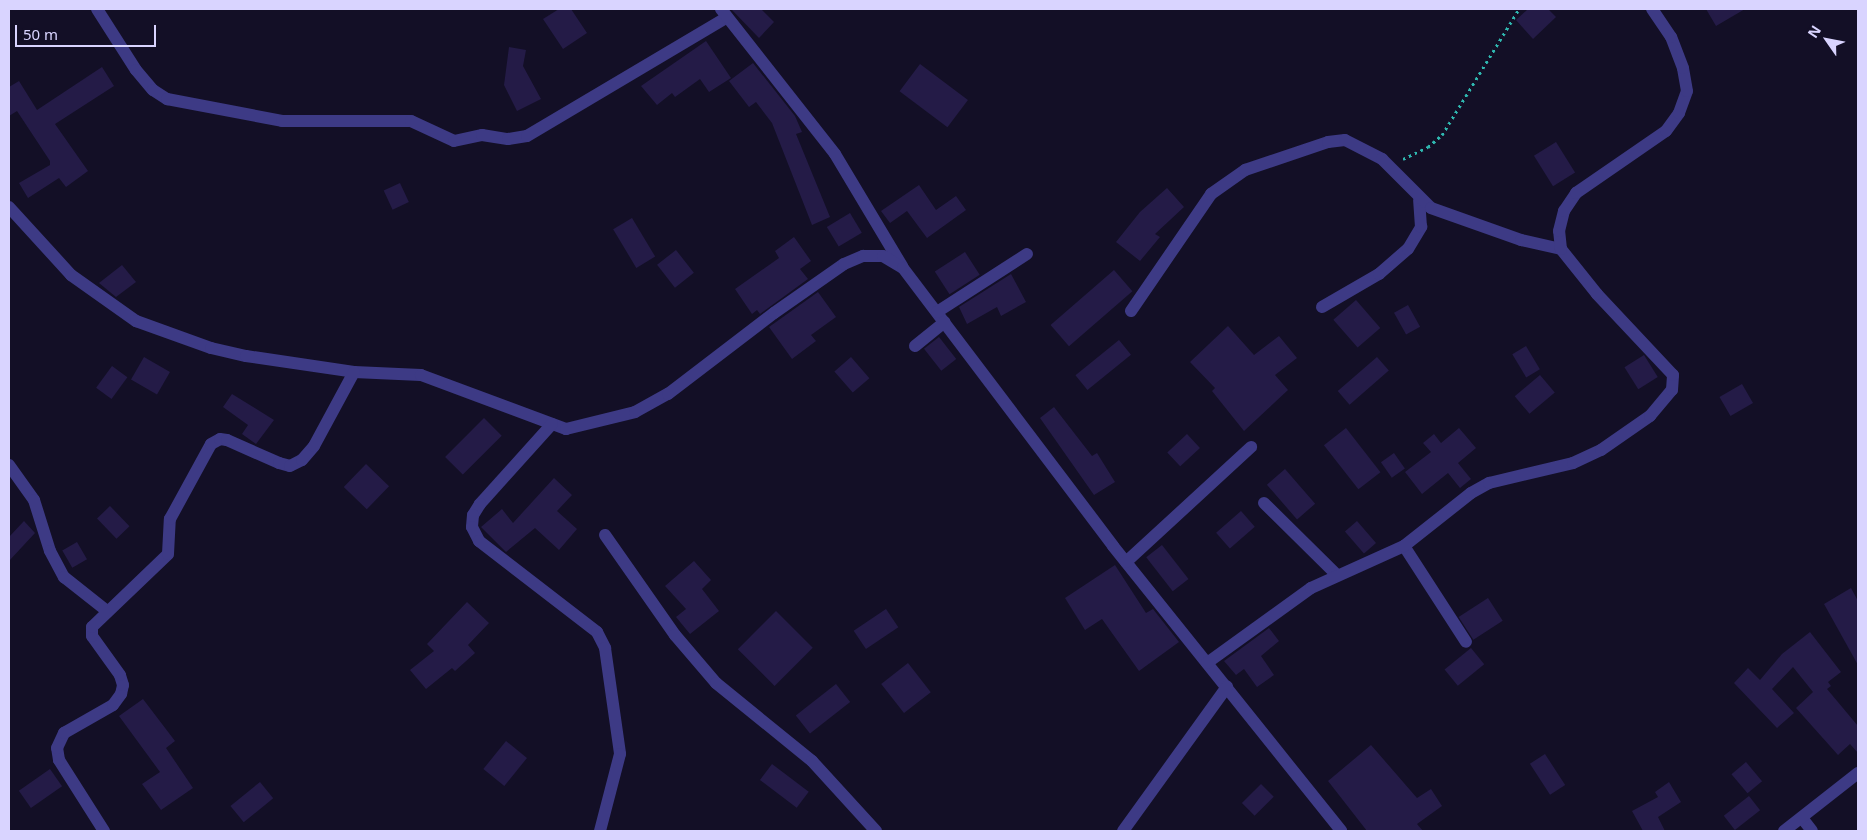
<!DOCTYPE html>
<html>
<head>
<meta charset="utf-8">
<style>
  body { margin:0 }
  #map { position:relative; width:1867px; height:840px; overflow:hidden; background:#130f26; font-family:"Noto Sans",sans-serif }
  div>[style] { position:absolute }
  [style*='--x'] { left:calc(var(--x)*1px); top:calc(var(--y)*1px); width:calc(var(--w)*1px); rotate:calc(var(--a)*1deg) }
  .building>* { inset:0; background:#241b47; transform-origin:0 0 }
  .path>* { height:3px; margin-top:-1.5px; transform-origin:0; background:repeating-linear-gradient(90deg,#2fb8b0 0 2.5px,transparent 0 6.5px) }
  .minor>* { height:12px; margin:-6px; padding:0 6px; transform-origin:6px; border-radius:6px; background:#3d3a85 }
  span { translate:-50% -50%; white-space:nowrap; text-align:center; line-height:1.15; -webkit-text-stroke:4px #130f26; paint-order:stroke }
  .frame { position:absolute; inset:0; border:10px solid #d9d4ff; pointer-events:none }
  .north { position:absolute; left:1802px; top:15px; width:50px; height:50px; -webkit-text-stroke:4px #130f26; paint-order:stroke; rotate:303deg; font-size:14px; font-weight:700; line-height:20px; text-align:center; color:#d9d4ff }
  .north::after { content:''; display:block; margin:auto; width:18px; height:22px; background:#d9d4ff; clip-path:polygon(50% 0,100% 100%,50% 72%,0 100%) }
  .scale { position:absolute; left:15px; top:25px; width:141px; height:22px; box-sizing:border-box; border:2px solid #d9d4ff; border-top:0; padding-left:6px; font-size:15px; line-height:18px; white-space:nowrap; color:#d9d4ff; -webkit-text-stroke:4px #130f26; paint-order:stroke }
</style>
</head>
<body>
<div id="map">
  <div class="building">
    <div style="clip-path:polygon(559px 9px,571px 9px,587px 33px,563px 49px,543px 19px)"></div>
    <div style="clip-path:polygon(731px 9px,761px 9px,774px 22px,759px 38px)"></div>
    <div style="clip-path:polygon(1528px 9px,1548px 9px,1556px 17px,1533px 39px,1516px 20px)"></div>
    <div style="clip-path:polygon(1706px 9px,1745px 9px,1716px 26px)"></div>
    <div style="clip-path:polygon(706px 41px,731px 78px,709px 92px,700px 79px,675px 97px,672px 93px,657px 105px,641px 86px)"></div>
    <div style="clip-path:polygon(509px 47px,526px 50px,523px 66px,541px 99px,517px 111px,504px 85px)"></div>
    <div style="clip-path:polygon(753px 63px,795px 116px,802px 132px,796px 134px,830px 217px,812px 225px,772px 123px,756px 102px,749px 107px,729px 81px)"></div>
    <div style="left:920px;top:64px;width:60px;height:34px;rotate:37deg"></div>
    <div style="clip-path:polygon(102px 67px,114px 86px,55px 124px,88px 171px,66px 187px,59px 178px,28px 198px,19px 183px,50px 165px,50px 161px,17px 111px,9px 116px,9px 87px,19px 81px,37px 110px)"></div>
    <div style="left:1556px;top:142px;width:36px;height:26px;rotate:58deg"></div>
    <div style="left:400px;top:183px;width:21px;height:18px;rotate:65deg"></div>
    <div style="clip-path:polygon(919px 185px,936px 210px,956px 196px,966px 210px,927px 238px,907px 211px,890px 223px,881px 211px)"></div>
    <div style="clip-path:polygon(1167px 188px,1184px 207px,1155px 234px,1160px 237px,1140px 261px,1116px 242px,1140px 212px)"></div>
    <div style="left:850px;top:213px;width:23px;height:27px;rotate:59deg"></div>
    <div style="left:632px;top:218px;width:45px;height:22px;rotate:59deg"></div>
    <div style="clip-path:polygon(794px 237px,811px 261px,800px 269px,808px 279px,760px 314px,757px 310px,752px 314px,735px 289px,779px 258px,775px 251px)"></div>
    <div style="left:676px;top:250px;width:29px;height:24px;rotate:52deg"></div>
    <div style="left:965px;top:252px;width:27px;height:36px;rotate:57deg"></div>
    <div style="clip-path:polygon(122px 265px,136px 282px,116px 297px,99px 283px)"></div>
    <div style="left:1114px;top:270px;width:28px;height:84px;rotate:49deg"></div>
    <div style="clip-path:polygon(1011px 274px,1026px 302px,1001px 316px,997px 307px,967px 324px,959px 307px)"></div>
    <div style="clip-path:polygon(818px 292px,836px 317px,811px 335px,816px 341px,792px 359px,769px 327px)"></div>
    <div style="left:1356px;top:300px;width:37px;height:30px;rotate:49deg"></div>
    <div style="left:1408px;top:305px;width:25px;height:16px;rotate:61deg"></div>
    <div style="clip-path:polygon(1228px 326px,1254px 355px,1279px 336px,1297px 358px,1275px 375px,1288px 390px,1244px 431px,1212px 391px,1215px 388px,1190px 362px)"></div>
    <div style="left:939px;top:337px;width:28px;height:19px;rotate:52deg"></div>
    <div style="left:1119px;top:340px;width:19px;height:56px;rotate:51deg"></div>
    <div style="left:1526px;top:346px;width:27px;height:16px;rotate:59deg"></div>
    <div style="left:1644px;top:355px;width:26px;height:23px;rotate:58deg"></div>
    <div style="left:144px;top:357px;width:30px;height:26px;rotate:30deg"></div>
    <div style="left:851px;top:357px;width:28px;height:22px;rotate:49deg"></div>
    <div style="left:1377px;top:357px;width:18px;height:52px;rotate:49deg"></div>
    <div style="left:112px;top:366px;width:19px;height:27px;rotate:36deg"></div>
    <div style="left:1540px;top:375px;width:23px;height:33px;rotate:50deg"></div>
    <div style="left:1742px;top:384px;width:22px;height:26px;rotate:60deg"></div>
    <div style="clip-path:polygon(232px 394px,274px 420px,256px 444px,242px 434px,248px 425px,223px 407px)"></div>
    <div style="clip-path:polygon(1054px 407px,1092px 456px,1097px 453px,1115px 482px,1094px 495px,1040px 418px)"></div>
    <div style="left:484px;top:418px;width:25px;height:55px;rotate:45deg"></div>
    <div style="left:1346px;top:428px;width:56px;height:28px;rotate:52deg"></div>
    <div style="clip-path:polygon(1459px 428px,1476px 448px,1458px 463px,1471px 479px,1460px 488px,1448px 473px,1422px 494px,1405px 472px,1431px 452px,1423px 443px,1434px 434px,1441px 443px)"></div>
    <div style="left:1187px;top:434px;width:19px;height:27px;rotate:47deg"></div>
    <div style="left:1394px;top:453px;width:19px;height:16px;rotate:55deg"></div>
    <div style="left:366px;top:464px;width:32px;height:32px;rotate:44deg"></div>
    <div style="left:1285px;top:469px;width:46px;height:24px;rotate:49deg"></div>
    <div style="clip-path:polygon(554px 478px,572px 495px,557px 511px,577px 529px,559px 550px,535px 528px,506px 552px,481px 527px,502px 509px,513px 523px)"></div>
    <div style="left:110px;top:506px;width:28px;height:18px;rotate:46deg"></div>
    <div style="left:1241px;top:511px;width:21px;height:33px;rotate:49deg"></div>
    <div style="clip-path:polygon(24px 521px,35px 533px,9px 561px,9px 537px)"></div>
    <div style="left:1357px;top:521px;width:29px;height:16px;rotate:49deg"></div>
    <div style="left:77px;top:542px;width:20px;height:17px;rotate:60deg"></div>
    <div style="left:1162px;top:545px;width:43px;height:20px;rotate:52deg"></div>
    <div style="clip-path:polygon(694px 561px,711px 580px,702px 589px,719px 611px,690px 634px,676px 617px,686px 609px,665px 586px)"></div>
    <div style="clip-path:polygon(1115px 565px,1146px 613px,1153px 609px,1179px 642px,1139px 671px,1102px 619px,1085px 630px,1065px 598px)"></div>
    <div style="clip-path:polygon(1851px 588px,1858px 601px,1858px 665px,1824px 604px)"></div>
    <div style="left:1488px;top:598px;width:27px;height:35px;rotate:57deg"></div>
    <div style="clip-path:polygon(467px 602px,489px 623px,468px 645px,475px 653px,455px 671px,452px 668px,426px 689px,410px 670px,434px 651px,427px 644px)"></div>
    <div style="left:886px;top:609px;width:22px;height:39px;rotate:56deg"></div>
    <div style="left:776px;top:611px;width:52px;height:54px;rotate:45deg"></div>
    <div style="clip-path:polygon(1269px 628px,1279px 641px,1261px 656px,1274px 675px,1257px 687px,1244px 669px,1236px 675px,1224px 661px)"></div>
    <div style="clip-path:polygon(1810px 632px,1841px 672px,1828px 682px,1831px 686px,1827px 689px,1858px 726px,1858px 753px,1850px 744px,1838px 755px,1796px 708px,1813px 692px,1793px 667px,1772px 689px,1794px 713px,1777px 728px,1734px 683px,1748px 668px,1760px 680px,1782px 654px)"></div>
    <div style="left:1471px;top:648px;width:21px;height:34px;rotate:51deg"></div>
    <div style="left:908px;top:663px;width:37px;height:34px;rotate:52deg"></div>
    <div style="left:836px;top:684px;width:23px;height:51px;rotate:52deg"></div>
    <div style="clip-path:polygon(143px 699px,175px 741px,166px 748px,193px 788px,161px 810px,142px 784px,160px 772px,119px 716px)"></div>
    <div style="left:506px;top:741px;width:27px;height:36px;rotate:39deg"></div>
    <div style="clip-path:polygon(1371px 745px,1417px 798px,1431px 789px,1442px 806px,1417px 824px,1423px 831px,1367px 831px,1328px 781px)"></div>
    <div style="left:1545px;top:754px;width:37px;height:18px;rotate:57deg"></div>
    <div style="left:1746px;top:762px;width:25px;height:19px;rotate:50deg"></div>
    <div style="left:772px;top:764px;width:46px;height:20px;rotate:37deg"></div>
    <div style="left:50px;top:769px;width:21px;height:38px;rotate:55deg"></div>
    <div style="left:260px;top:782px;width:21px;height:38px;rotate:51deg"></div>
    <div style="clip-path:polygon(1669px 782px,1681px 802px,1658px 817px,1665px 831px,1643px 831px,1632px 811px,1658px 797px,1655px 792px)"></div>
    <div style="left:1261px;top:784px;width:18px;height:27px;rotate:45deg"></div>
    <div style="left:1749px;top:796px;width:18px;height:32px;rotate:52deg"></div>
  </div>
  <div class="path">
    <div style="--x:1403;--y:159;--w:28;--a:-26"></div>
    <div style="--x:1428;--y:147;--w:18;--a:-41"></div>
    <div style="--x:1442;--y:135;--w:148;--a:-58.6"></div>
  </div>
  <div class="minor">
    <div style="--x:97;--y:9;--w:72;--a:57.4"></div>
    <div style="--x:136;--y:70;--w:26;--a:50"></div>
    <div style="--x:153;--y:90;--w:17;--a:33"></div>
    <div style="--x:167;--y:99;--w:117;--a:10.8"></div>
    <div style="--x:282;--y:121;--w:129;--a:0"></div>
    <div style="--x:411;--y:121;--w:47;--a:24.9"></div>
    <div style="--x:454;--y:141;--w:29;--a:-12"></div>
    <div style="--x:482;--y:135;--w:26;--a:9"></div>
    <div style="--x:508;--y:139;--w:19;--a:-9"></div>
    <div style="--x:527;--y:136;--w:231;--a:-30.7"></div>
    <div style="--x:721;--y:9;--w:184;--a:51.8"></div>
    <div style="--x:835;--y:154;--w:131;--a:59.1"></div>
    <div style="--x:9;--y:207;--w:92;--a:47.6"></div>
    <div style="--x:71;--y:275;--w:80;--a:35.3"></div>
    <div style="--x:136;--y:321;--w:80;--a:19.8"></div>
    <div style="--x:211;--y:348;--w:36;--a:13"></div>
    <div style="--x:246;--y:356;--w:109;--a:8.4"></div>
    <div style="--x:354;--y:372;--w:67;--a:2.6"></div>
    <div style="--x:421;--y:375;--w:155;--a:20.4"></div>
    <div style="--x:566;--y:429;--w:71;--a:-13.8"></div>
    <div style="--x:635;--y:412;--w:38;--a:-29"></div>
    <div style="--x:668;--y:394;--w:133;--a:-37.4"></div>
    <div style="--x:774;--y:313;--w:85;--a:-35"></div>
    <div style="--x:844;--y:264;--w:21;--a:-23"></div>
    <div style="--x:863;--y:256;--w:20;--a:0"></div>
    <div style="--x:883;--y:256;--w:23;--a:31"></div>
    <div style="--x:903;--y:268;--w:348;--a:52.9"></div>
    <div style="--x:1113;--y:546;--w:365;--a:51.3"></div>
    <div style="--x:1322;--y:307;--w:66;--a:-30.1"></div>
    <div style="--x:1379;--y:274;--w:38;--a:-41"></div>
    <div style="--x:1408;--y:249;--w:26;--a:-59"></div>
    <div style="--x:1421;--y:227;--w:27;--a:-94"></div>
    <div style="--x:1131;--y:311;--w:142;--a:-55.6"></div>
    <div style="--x:1211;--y:194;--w:42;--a:-35.2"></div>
    <div style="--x:1245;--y:170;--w:88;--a:-18.6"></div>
    <div style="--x:1328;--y:142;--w:17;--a:-7"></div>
    <div style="--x:1345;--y:140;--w:42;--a:27.2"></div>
    <div style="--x:1382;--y:159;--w:69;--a:45"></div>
    <div style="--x:1431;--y:208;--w:96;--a:19.6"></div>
    <div style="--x:1521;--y:240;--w:41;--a:12.7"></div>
    <div style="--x:937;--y:312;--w:107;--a:-32.8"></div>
    <div style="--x:915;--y:346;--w:38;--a:-39"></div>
    <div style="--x:552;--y:424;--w:108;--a:132"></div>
    <div style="--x:480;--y:504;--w:13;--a:122"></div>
    <div style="--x:473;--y:515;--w:12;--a:95"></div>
    <div style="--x:472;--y:527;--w:16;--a:63"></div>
    <div style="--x:479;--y:541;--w:149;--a:37.6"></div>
    <div style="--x:597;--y:632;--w:18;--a:63"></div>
    <div style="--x:605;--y:648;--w:107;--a:81.9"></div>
    <div style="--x:620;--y:754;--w:80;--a:104.6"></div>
    <div style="--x:9;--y:465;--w:43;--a:54.5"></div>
    <div style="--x:34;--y:500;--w:53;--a:72.6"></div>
    <div style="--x:50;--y:551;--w:30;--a:62"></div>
    <div style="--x:64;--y:577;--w:55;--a:38.3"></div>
    <div style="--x:1264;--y:503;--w:101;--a:44.6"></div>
    <div style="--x:605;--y:535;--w:122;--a:55"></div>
    <div style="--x:675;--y:635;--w:63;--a:49.5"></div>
    <div style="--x:716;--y:683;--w:124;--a:39.1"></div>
    <div style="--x:812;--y:761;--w:95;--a:47.6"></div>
    <div style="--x:1404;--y:546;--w:114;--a:57.1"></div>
    <div style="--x:1126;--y:562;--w:170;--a:-42.6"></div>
    <div style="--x:1207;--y:663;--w:128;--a:-35.8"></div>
    <div style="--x:1311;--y:588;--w:102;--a:-24.3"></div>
    <div style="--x:1404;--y:546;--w:85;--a:-38.3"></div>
    <div style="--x:1471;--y:493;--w:21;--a:-29"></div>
    <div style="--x:1489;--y:483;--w:86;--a:-13.4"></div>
    <div style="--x:1573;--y:463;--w:31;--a:-25"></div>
    <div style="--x:1601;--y:450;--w:60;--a:-34.8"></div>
    <div style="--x:1650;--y:416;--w:34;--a:-50"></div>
    <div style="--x:1672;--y:390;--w:15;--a:-86"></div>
    <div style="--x:1673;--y:375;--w:111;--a:-133.2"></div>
    <div style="--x:1597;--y:294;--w:58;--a:-128.7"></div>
    <div style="--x:1561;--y:249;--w:18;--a:-96"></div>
    <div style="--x:1559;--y:231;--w:21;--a:-76"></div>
    <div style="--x:1564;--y:211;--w:22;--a:-56"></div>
    <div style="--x:1576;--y:193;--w:109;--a:-34.6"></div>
    <div style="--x:1666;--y:131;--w:22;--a:-54"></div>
    <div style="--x:1679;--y:113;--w:23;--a:-70"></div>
    <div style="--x:1687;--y:91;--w:23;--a:-100"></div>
    <div style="--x:1683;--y:68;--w:33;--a:-111"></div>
    <div style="--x:1671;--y:37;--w:34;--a:-124"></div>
    <div style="--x:1802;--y:818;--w:16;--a:52"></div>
    <div style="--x:104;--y:831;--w:84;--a:-122.4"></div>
    <div style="--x:59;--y:760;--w:12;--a:-99"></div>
    <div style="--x:57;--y:748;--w:17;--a:-65"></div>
    <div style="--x:64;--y:733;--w:56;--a:-29.7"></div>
    <div style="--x:113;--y:705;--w:14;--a:-54"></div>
    <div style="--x:121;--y:694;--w:9;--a:-77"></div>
    <div style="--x:123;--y:685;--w:10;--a:-107"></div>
    <div style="--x:120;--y:675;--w:48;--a:-125.7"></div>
    <div style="--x:92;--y:636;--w:9;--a:-90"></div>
    <div style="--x:92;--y:627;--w:105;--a:-43.8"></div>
    <div style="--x:168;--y:554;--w:35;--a:-87"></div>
    <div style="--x:170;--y:519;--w:85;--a:-61.3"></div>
    <div style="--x:211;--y:444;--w:10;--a:-29"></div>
    <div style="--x:220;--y:439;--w:7;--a:8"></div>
    <div style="--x:227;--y:440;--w:57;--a:23.9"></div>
    <div style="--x:279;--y:463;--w:11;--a:15"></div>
    <div style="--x:290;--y:466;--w:13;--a:-27"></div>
    <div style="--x:302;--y:460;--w:18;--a:-49"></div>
    <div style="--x:314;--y:446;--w:84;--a:-61.6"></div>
    <div style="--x:1123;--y:831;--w:178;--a:-54.2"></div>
    <div style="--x:1784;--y:831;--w:94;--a:-38.1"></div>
  </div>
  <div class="frame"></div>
  <div class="north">N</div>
  <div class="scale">50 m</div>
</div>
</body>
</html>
